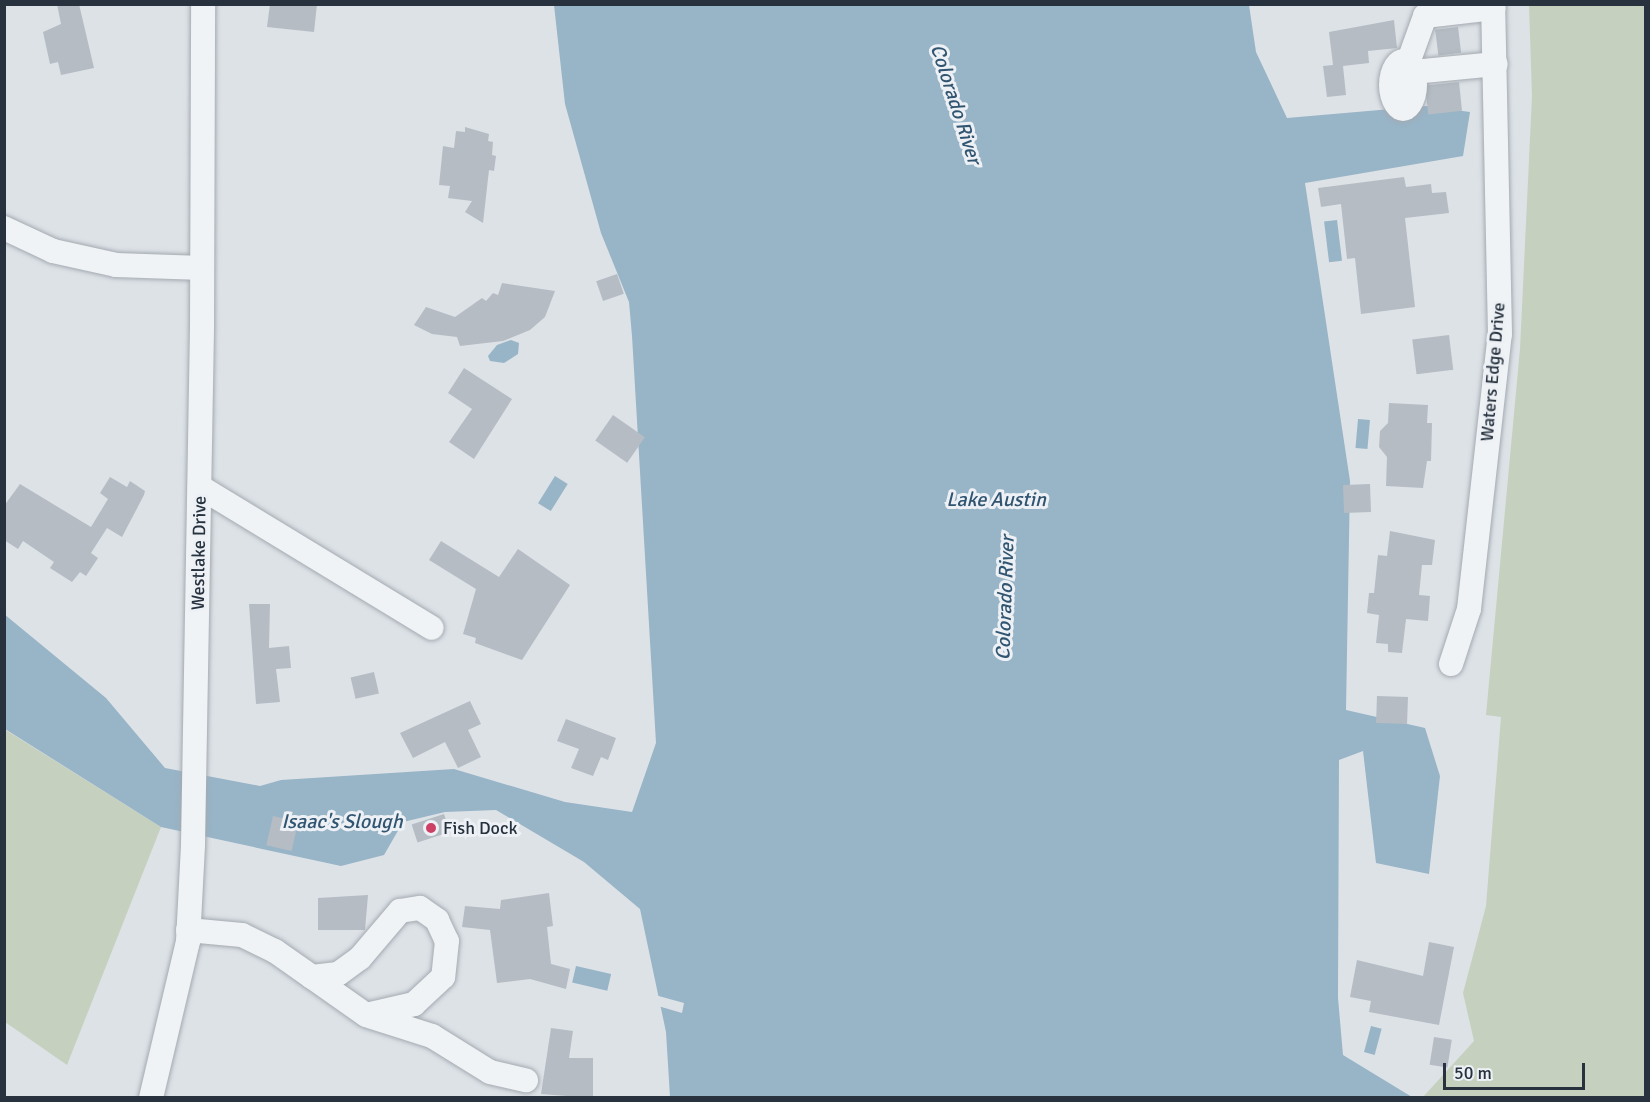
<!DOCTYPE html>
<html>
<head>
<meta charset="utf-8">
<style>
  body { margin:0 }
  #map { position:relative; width:1650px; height:1102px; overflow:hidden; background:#dde2e7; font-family:Signika,sans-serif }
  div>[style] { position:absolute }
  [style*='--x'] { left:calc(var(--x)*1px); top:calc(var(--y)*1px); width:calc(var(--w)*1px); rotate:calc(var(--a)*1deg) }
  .green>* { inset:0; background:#c5d1be }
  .water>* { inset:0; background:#98b4c7; transform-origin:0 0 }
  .pier>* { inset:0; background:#dde2e7 }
  .building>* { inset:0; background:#b5bcc4; transform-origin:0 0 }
  .roads { filter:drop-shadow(0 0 2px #a3aab1) drop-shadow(0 0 2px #a3aab1) }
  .minor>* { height:24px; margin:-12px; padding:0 12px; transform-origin:12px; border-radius:12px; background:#f0f3f5 }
  .minor>.ring { margin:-12px; padding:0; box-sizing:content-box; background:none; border:24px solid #f0f3f5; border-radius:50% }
  .dots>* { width:16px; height:16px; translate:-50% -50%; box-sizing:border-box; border:3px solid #edf1f5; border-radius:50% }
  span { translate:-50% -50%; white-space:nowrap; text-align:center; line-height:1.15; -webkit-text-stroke:6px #edf1f5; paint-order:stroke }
  .street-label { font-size:18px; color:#27323e }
  .poi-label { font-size:18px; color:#27323e }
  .left { translate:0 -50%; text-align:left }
  .water-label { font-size:20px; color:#315571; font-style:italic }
  .frame { position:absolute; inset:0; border:6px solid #27323e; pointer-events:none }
  .scale { position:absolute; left:1443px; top:1063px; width:142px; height:27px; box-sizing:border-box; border:3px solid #27323e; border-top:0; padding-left:8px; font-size:18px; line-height:21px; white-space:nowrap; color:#27323e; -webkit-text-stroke:4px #edf1f5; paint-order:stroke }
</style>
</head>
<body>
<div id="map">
  <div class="green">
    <div style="clip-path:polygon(1529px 5px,1645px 5px,1645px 1097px,1422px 1098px,1474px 1041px,1463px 993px,1486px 906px,1501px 717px,1486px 715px,1520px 349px,1532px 96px)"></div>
    <div style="clip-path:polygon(4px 729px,161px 827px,67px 1065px,5px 1022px)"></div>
  </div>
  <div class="water">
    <div style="clip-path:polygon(554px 5px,1249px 5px,1256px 52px,1287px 118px,1426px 106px,1470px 112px,1463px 156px,1305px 183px,1350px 481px,1346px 710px,1425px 728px,1440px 776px,1429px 874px,1376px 863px,1363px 751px,1339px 760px,1338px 998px,1343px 1055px,1412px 1097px,670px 1097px,666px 1032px,640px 909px,584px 862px,496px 810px,445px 812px,403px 822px,384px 855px,341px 866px,161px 827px,5px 729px,4px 614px,106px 698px,165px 768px,260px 786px,281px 780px,454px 769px,565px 802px,632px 812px,656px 743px,632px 336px,629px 302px,601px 233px,565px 104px)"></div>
    <div style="left:1337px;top:220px;width:41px;height:13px;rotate:83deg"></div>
    <div style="clip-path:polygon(511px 340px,519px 343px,518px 354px,504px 363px,490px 361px,488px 356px,497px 345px)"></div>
    <div style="left:1358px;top:419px;width:12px;height:29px;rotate:5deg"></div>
    <div style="left:555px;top:476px;width:15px;height:32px;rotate:32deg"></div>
    <div style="left:576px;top:966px;width:36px;height:17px;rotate:13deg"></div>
    <div style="left:1371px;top:1026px;width:11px;height:27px;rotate:15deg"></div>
  </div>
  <div class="pier">
    <div style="clip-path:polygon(655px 995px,684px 1003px,682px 1013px,658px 1006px)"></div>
  </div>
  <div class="building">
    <div style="clip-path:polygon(57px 4px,79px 4px,94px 68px,61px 75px,58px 62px,50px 64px,43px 32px,61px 24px)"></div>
    <div style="clip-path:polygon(270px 4px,317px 4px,314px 32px,267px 27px)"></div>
    <div style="clip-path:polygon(1394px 20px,1397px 48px,1368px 51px,1369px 63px,1343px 66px,1346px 95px,1327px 97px,1323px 66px,1333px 65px,1329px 32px)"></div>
    <div style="left:1458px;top:27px;width:26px;height:23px;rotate:83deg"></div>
    <div style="left:1459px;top:82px;width:29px;height:34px;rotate:84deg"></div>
    <div style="clip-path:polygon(465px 127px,489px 134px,488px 141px,493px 142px,492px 155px,496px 156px,494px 171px,489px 170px,483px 223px,465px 212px,472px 201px,448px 198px,450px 186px,439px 185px,443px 146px,454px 148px,456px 131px,465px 132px)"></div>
    <div style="clip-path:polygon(1404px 177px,1406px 187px,1431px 184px,1432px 193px,1446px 192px,1449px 213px,1405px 218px,1415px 307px,1361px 314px,1355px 258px,1347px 259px,1341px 204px,1321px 207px,1318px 188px)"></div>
    <div style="left:617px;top:274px;width:21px;height:22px;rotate:71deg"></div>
    <div style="clip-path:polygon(502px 283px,555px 291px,545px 317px,530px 330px,503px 341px,460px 346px,457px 337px,432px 334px,414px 325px,426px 307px,455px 317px,482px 298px,486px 301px,493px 293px,498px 295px)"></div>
    <div style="left:1449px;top:335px;width:35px;height:37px;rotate:83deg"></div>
    <div style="clip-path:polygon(464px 368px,512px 399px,474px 459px,449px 442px,472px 409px,448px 393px)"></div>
    <div style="clip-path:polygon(1389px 403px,1428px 405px,1427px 423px,1432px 423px,1431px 461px,1427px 461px,1423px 488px,1386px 486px,1387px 457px,1379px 447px,1380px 431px,1388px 423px)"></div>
    <div style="left:613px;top:415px;width:39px;height:31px;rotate:35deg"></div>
    <div style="clip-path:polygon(110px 477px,127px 487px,130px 481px,145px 491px,144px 495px,122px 537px,107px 528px,91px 553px,98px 558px,86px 576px,80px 572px,72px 582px,50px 568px,54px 562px,23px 541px,18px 549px,4px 540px,4px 506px,20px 484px,91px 527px,108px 499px,100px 493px)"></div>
    <div style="left:1370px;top:484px;width:28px;height:27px;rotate:88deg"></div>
    <div style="clip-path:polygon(1390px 531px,1435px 540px,1432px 565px,1422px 565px,1419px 595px,1430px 596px,1428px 621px,1406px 619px,1402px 653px,1388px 652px,1388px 644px,1376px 643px,1379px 615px,1367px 613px,1369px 593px,1374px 593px,1378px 555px,1387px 556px)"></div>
    <div style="clip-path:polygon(441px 541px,499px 577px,518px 549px,570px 585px,522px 660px,475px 643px,476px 638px,463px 634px,476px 589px,429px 560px)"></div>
    <div style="clip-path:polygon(249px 604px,270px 604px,269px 648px,289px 646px,291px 668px,276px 669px,280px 702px,256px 704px)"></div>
    <div style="left:374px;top:672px;width:22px;height:24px;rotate:77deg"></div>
    <div style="left:1377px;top:696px;width:31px;height:27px;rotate:2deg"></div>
    <div style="clip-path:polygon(470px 701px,481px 724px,468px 730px,481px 757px,458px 768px,445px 742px,413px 758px,400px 733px)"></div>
    <div style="clip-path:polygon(566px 719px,616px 738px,608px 760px,601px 757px,593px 776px,571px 768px,579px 749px,557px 741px)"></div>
    <div style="left:444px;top:814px;width:19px;height:34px;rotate:72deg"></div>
    <div style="left:273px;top:816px;width:26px;height:30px;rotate:13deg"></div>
    <div style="clip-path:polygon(549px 893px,553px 926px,547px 927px,551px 964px,570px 969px,566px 989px,530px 979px,497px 983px,490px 930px,462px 927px,465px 906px,500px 909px,501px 900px)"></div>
    <div style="clip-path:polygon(368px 895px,365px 930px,318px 930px,318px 898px)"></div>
    <div style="clip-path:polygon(1429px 942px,1454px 947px,1439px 1025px,1369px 1012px,1371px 1001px,1350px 997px,1357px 960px,1423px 976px)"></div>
    <div style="clip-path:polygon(551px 1028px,573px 1031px,569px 1058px,593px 1058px,593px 1098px,541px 1094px)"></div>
    <div style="left:1434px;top:1037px;width:18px;height:28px;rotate:9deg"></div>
  </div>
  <div class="roads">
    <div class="minor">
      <div class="ring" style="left:1391px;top:61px;width:-2px;height:-2px"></div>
      <div style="--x:1408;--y:63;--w:50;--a:-70.1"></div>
      <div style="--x:1425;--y:16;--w:69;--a:-6.6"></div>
      <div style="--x:1413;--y:72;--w:83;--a:-5.5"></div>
      <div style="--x:4;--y:228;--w:54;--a:25.1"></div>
      <div style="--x:53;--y:251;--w:65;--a:12.5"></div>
      <div style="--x:116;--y:265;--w:86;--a:2"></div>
      <div style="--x:200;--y:487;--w:271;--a:31.3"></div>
      <div style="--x:1451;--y:664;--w:58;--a:-71.9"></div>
      <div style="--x:1469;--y:609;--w:277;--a:-83.6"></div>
      <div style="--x:1500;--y:334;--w:330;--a:-91.2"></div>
      <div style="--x:188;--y:930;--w:54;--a:5.3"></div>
      <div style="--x:242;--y:935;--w:37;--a:26"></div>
      <div style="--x:275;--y:951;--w:45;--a:35.1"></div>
      <div style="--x:312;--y:977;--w:26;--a:-7"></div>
      <div style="--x:338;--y:974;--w:27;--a:-36"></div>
      <div style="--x:360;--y:958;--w:62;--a:-49.6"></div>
      <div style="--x:400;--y:911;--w:20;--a:-9"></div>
      <div style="--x:420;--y:908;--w:21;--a:35"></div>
      <div style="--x:437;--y:920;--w:23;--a:65"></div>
      <div style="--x:447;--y:941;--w:36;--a:96"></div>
      <div style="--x:443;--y:977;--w:40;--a:137"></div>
      <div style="--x:414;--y:1004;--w:49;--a:167.1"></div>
      <div style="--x:366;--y:1015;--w:66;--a:-144.9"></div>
      <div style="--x:369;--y:1016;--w:66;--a:17.6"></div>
      <div style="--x:432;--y:1036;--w:68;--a:31.8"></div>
      <div style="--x:490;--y:1072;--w:37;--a:13"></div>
      <div style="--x:151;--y:1098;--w:161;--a:-76.7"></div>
      <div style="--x:188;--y:941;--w:97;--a:-87"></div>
      <div style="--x:193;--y:844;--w:517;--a:-89"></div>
      <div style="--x:202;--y:327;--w:323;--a:-89.8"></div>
    </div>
  </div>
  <div class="dots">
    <div style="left:431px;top:828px;background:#cd4166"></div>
  </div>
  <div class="street-label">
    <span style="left:1493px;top:372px;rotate:-85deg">Waters Edge Drive</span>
    <span style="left:199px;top:553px;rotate:-89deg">Westlake Drive</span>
  </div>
  <div class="poi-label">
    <span class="left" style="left:443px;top:828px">Fish Dock</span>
  </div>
  <div class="water-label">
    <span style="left:956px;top:104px;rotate:72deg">Colorado River</span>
    <span style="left:996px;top:499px">Lake Austin</span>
    <span style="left:1005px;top:598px;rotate:-88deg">Colorado River</span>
    <span style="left:342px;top:821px">Isaac's Slough</span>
  </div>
  <div class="frame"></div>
  <div class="scale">50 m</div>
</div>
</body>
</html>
